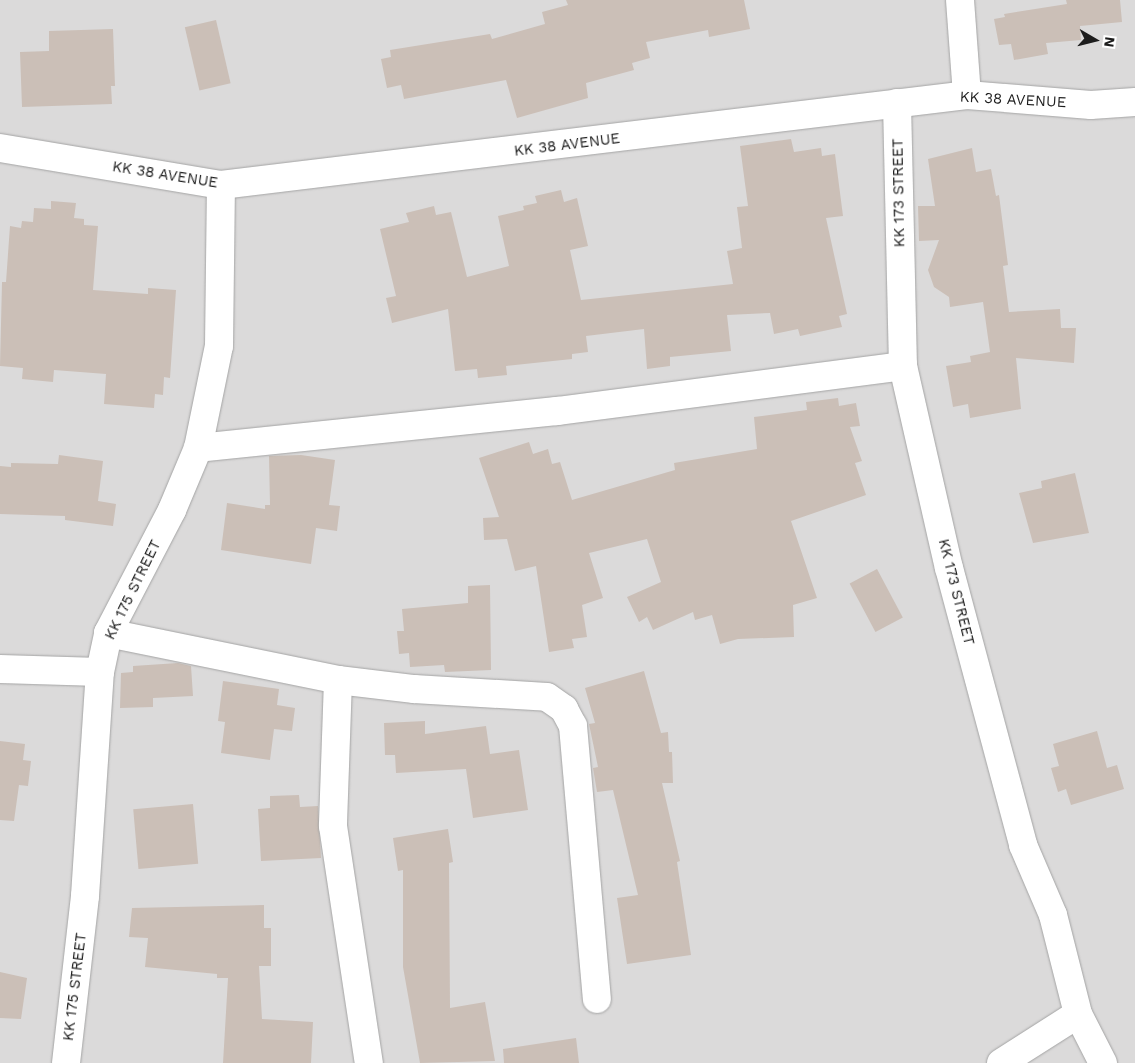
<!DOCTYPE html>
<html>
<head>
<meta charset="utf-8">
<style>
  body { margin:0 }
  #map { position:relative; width:1135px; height:1063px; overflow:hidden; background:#efe9e1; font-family:"Work Sans",sans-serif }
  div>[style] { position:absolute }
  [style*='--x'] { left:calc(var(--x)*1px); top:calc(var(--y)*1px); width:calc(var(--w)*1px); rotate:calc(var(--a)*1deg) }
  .residential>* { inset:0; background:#dbdada; transform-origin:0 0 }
  .building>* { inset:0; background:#cbbfb7; transform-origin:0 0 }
  .roads { filter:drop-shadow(0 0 1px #a4a4a4) drop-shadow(0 0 1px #a4a4a4) }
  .street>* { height:28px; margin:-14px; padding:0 14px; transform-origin:14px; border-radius:14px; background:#fff }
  span { translate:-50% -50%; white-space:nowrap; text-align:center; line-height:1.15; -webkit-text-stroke:5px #fff; paint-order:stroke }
  .street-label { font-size:15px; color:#1d1d1d }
  .north { position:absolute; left:1070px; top:15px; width:50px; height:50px; -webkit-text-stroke:4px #fff; paint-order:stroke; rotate:98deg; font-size:14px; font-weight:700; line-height:20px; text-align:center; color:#1d1d1d }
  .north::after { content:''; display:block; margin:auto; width:18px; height:22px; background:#1d1d1d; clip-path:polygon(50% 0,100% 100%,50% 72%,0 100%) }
</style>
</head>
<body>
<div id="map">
  <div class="residential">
    <div style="left:0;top:0;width:1135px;height:1063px"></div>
  </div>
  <div class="building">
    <div style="clip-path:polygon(566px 0,744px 0,750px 29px,709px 37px,708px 30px,646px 42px,650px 58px,632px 63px,634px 70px,586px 83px,588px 98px,517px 118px,506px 80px,404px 99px,401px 85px,387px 88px,381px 59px,391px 57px,390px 50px,490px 34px,492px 39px,545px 24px,542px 12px,568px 5px)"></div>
    <div style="clip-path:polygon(1066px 0,1120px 0,1122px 22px,1080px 26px,1081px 40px,1046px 43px,1048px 54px,1014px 60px,1011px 44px,999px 45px,994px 19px,1005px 17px,1004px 14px,1067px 4px)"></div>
    <div style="left:216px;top:20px;width:65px;height:32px;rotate:77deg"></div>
    <div style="clip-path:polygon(113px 29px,115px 86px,111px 86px,112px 104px,22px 107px,20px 52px,49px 51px,49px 31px)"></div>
    <div style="clip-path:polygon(791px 139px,794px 152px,821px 148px,822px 156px,835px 154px,843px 216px,826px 218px,847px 314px,839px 316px,842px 327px,800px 336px,798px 329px,774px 334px,770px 313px,727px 315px,731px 351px,670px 357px,670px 366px,647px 369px,644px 329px,586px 336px,588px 352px,572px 354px,572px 359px,506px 366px,507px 375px,478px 378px,477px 369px,455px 371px,448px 309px,392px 323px,386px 298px,396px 296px,380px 229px,409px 222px,406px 213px,434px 206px,436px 215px,451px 212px,467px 277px,509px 266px,498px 216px,524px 210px,523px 206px,537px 203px,535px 196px,561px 190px,564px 202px,577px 198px,588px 246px,570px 250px,581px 300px,733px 284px,727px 251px,742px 248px,737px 207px,748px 206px,740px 146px)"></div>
    <div style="clip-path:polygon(972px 148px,976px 172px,991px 169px,996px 196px,999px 195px,1008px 265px,1003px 266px,1009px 312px,1060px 309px,1061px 328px,1076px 328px,1074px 363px,1016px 358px,1021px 409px,970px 418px,968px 404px,953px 407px,946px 366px,971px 362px,970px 356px,990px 352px,983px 302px,950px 307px,949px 297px,934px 287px,928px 270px,939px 240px,919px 241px,918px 206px,935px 206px,928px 159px)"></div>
    <div style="clip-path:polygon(51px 201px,76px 203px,74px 218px,84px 219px,84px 225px,98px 226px,93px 290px,148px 294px,148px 288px,176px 290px,170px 378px,164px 377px,163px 395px,155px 394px,154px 408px,104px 404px,106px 374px,54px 370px,53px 382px,22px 379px,23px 368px,0 366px,2px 282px,6px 282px,10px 226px,21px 228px,22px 221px,33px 222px,34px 208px,51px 209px)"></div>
    <div style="clip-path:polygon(838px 398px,839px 406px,856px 403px,860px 426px,850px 427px,862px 461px,855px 463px,866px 495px,791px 521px,817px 598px,793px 605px,794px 637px,738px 639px,720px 644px,712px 615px,695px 620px,693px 612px,653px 630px,647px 617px,639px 622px,627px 597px,661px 582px,647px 539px,589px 553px,603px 598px,582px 605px,587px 637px,572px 639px,574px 648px,549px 652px,536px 566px,515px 571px,507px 539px,484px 540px,483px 518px,499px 517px,479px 458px,529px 442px,533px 454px,548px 449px,552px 464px,560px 462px,572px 500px,675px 470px,674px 463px,757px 449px,754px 417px,807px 410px,806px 402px)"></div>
    <div style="clip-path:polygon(59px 455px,103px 461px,98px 501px,116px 504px,113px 526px,65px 520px,65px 516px,0 514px,0 466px,11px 467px,11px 463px,58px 464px)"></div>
    <div style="clip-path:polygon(301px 455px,335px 460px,329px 505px,340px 506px,337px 531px,316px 528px,311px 564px,221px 550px,227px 503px,265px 509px,265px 505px,270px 505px,269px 456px)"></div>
    <div style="clip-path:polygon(1075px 473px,1089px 533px,1033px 543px,1019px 493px,1042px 488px,1041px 481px)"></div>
    <div style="left:877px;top:569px;width:55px;height:31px;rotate:62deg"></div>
    <div style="clip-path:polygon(490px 585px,491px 670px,445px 672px,444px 665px,410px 667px,409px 653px,399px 654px,397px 631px,404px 631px,402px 609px,468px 603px,468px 586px)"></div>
    <div style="clip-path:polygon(178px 663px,191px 666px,193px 696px,153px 698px,153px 707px,120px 708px,121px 673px,133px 672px,133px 666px)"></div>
    <div style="clip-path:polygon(644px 671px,661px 733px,668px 732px,669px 752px,672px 752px,673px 783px,662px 783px,680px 861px,677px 862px,691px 955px,627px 964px,617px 898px,638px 895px,613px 790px,597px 792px,593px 768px,598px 767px,589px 724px,595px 723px,585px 688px)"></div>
    <div style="clip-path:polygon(223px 681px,279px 689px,277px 705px,295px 708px,292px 731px,274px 729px,270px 760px,221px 753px,225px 722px,218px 721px)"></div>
    <div style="clip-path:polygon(425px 721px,425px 734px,486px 726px,490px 754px,519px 750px,528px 810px,473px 818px,466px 769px,396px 773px,395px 755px,385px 755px,384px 723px)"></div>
    <div style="clip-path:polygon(1097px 731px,1107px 768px,1117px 765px,1124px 789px,1071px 805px,1066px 789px,1058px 792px,1051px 768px,1059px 766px,1053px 744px)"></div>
    <div style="clip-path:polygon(0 741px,25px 744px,23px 760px,31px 761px,28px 786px,19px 785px,14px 821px,0 820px)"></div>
    <div style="clip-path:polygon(299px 795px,300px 807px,318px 806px,321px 858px,261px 861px,258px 809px,270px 808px,270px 796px)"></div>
    <div style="left:193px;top:804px;width:60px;height:60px;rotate:85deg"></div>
    <div style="clip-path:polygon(448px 829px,453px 862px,449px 863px,450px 1008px,485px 1002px,495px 1061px,420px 1063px,403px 967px,403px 870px,398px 871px,393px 838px)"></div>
    <div style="clip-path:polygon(264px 905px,264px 928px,271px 928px,271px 966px,259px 966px,262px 1019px,313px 1022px,311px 1063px,223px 1063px,228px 978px,217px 978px,217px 974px,145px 967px,148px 938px,129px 937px,132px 908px)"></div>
    <div style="clip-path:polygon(0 972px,27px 978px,21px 1019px,0 1018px)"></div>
    <div style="clip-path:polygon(576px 1038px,579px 1063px,504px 1063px,503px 1049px)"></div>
  </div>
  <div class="roads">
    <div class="street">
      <div style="--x:960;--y:0;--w:95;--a:85.8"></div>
      <div style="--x:897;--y:103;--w:263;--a:88.7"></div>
      <div style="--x:903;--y:366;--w:207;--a:77.2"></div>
      <div style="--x:949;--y:568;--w:287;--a:75"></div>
      <div style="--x:1023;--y:845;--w:76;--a:66.8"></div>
      <div style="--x:1053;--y:915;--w:102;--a:75.8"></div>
      <div style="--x:1078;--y:1014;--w:55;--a:63"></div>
      <div style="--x:0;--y:148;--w:224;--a:9.5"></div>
      <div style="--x:221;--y:185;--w:751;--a:-6.88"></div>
      <div style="--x:967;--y:95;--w:124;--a:4.6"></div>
      <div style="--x:1091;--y:105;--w:44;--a:-3.9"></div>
      <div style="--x:198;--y:448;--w:361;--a:-5.9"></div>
      <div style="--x:557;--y:411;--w:349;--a:-7.4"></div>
      <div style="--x:108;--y:633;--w:235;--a:11.5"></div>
      <div style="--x:338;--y:680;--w:77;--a:6.8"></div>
      <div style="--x:414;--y:689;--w:133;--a:3.4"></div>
      <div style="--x:547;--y:697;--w:21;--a:35"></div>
      <div style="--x:564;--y:709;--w:19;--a:62"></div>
      <div style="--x:573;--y:726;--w:274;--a:85"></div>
      <div style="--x:0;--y:669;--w:100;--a:1.7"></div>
      <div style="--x:338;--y:680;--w:146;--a:92"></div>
      <div style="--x:333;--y:826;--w:240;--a:81.4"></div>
      <div style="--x:66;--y:1063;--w:168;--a:-83.5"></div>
      <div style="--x:85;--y:896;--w:225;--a:-86.2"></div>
      <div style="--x:100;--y:672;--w:40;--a:-78"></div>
      <div style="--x:108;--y:633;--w:139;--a:-62.5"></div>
      <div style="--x:172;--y:510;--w:67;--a:-67.2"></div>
      <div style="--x:198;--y:448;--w:104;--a:-78.4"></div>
      <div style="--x:219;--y:346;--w:161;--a:-89.3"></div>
      <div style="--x:1001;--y:1063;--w:91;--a:-32.5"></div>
    </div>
  </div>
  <div class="street-label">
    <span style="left:1013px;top:100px;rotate:3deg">KK 38 AVENUE</span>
    <span style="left:567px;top:145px;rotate:-7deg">KK 38 AVENUE</span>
    <span style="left:165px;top:175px;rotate:9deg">KK 38 AVENUE</span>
    <span style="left:899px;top:193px;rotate:-91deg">KK 173 STREET</span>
    <span style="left:133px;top:590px;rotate:-64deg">KK 175 STREET</span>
    <span style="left:956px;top:592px;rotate:76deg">KK 173 STREET</span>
    <span style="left:75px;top:987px;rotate:-83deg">KK 175 STREET</span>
  </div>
  <div class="north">N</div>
</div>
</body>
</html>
